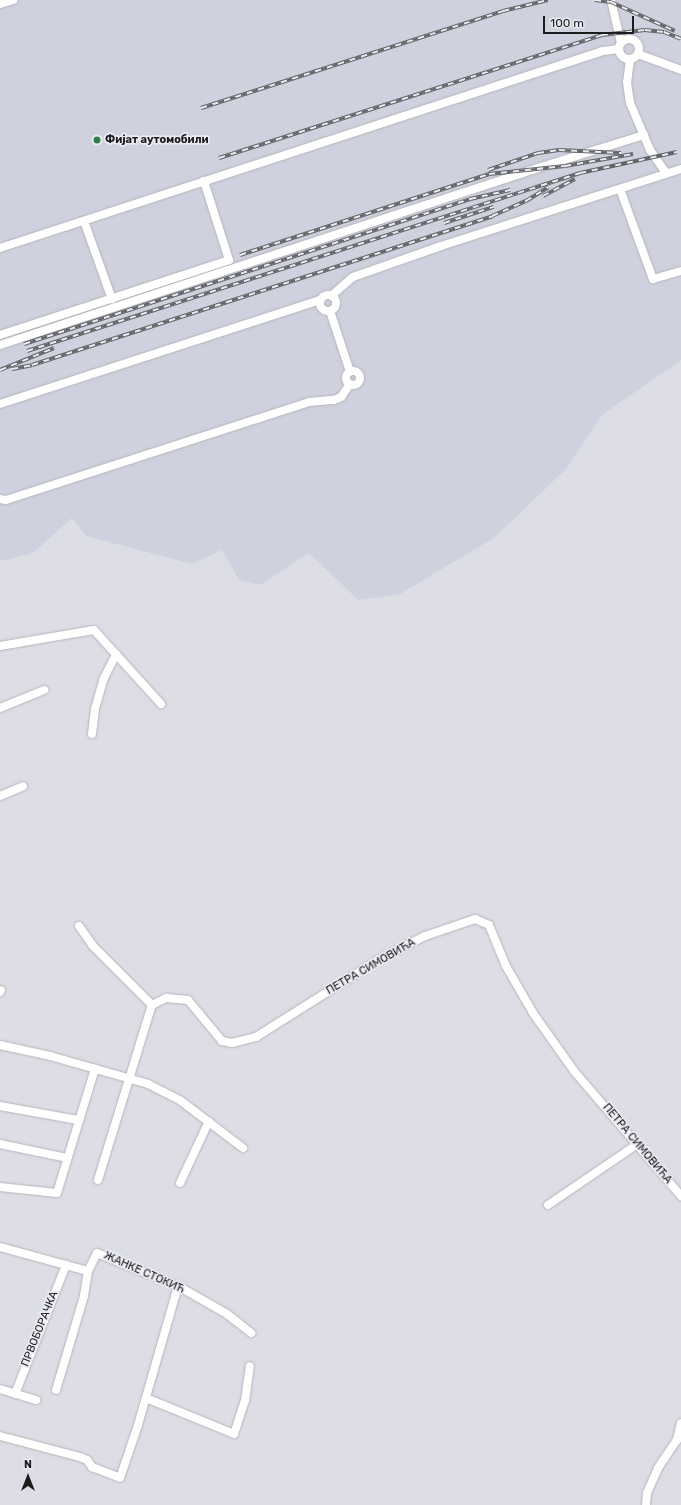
<!DOCTYPE html>
<html>
<head>
<meta charset="utf-8">
<style>
  body { margin:0 }
  #map { position:relative; width:681px; height:1505px; overflow:hidden; background:#dddee5; font-family:Rubik,sans-serif }
  div>[style] { position:absolute }
  [style*='--x'] { left:calc(var(--x)*1px); top:calc(var(--y)*1px); width:calc(var(--w)*1px); rotate:calc(var(--a)*1deg) }
  .built>* { inset:0; background:#d0d1df }
  .roads { filter:drop-shadow(0 0 1px #b4b5bc) drop-shadow(0 0 1px #b4b5bc) }
  .minor>* { height:8px; margin:-4px; padding:0 4px; transform-origin:4px; border-radius:4px; background:#fff }
  .minor>.ring { margin:-4px; padding:0; box-sizing:content-box; background:none; border:8px solid #fff; border-radius:50% }
  .rail>* { height:3.5px; margin-top:-1.75px; transform-origin:0; background:repeating-linear-gradient(90deg,#eaebf2 0 6px,#636468 0 12px); box-sizing:border-box; border-block:1px solid #636468 }
  .dots>* { width:11px; height:11px; translate:-50% -50%; box-sizing:border-box; border:2px solid #eaebf2; border-radius:50% }
  span { translate:-50% -50%; white-space:nowrap; text-align:center; line-height:1.15; -webkit-text-stroke:3.5px #eaebf2; paint-order:stroke }
  .poi-label { font-size:11px; color:#1b1c1e; font-weight:700 }
  .left { translate:0 -50%; text-align:left }
  .street-label { font-size:11px; color:#1b1c1e }
  .north { position:absolute; left:8px; top:1457px; width:40px; height:40px; -webkit-text-stroke:3px #eaebf2; paint-order:stroke; rotate:0deg; font-size:11px; font-weight:700; line-height:16px; text-align:center; color:#1b1c1e }
  .north::after { content:''; display:block; margin:auto; width:14px; height:18px; background:#1b1c1e; clip-path:polygon(50% 0,100% 100%,50% 72%,0 100%) }
  .scale { position:absolute; left:543px; top:16px; width:91px; height:18px; box-sizing:border-box; border:2px solid #1b1c1e; border-top:0; padding-left:5px; font-size:12px; line-height:14px; white-space:nowrap; color:#1b1c1e; -webkit-text-stroke:3px #eaebf2; paint-order:stroke }
</style>
</head>
<body>
<div id="map">
  <div class="built">
    <div style="clip-path:polygon(0 0,681px 0,681px 360px,602px 415px,567px 468px,494px 538px,400px 594px,358px 600px,309px 553px,260px 585px,239px 580px,222px 550px,192px 564px,86px 536px,72px 518px,33px 553px,0 561px)"></div>
  </div>
  <div class="roads">
    <div class="minor">
      <div style="--x:611;--y:0;--w:44;--a:76.9"></div>
      <div style="--x:0;--y:4;--w:14;--a:-17"></div>
      <div class="ring" style="left:619px;top:39px;width:12px;height:12px"></div>
      <div style="--x:638;--y:54;--w:46;--a:20.4"></div>
      <div style="--x:630;--y:59;--w:23;--a:97"></div>
      <div style="--x:627;--y:82;--w:21;--a:82"></div>
      <div style="--x:630;--y:103;--w:51;--a:66.9"></div>
      <div style="--x:650;--y:150;--w:28;--a:55"></div>
      <div style="--x:620;--y:189;--w:96;--a:69.9"></div>
      <div style="--x:653;--y:279;--w:29;--a:-16"></div>
      <div style="--x:84;--y:221;--w:83;--a:70.3"></div>
      <div style="--x:0;--y:248;--w:634;--a:-18.09"></div>
      <div style="--x:603;--y:51;--w:16;--a:-7"></div>
      <div class="ring" style="left:320px;top:295px;width:8px;height:8px"></div>
      <div style="--x:331;--y:296;--w:29;--a:-41"></div>
      <div style="--x:353;--y:277;--w:93;--a:-19.4"></div>
      <div style="--x:441;--y:246;--w:252;--a:-17.8"></div>
      <div style="--x:330;--y:311;--w:64;--a:71.8"></div>
      <div style="--x:0;--y:335;--w:241;--a:-18.1"></div>
      <div style="--x:229;--y:260;--w:83;--a:-107.6"></div>
      <div style="--x:0;--y:345;--w:566;--a:-18.21"></div>
      <div style="--x:538;--y:168;--w:111;--a:-17.3"></div>
      <div class="ring" style="left:346px;top:371px;width:6px;height:6px"></div>
      <div style="--x:0;--y:404;--w:337;--a:-18"></div>
      <div style="--x:0;--y:499;--w:6;--a:9"></div>
      <div style="--x:6;--y:500;--w:318;--a:-17.9"></div>
      <div style="--x:309;--y:402;--w:25;--a:-5"></div>
      <div style="--x:334;--y:400;--w:8;--a:-23"></div>
      <div style="--x:341;--y:397;--w:16;--a:-55"></div>
      <div style="--x:0;--y:646;--w:95;--a:-9.7"></div>
      <div style="--x:94;--y:630;--w:100;--a:47.8"></div>
      <div style="--x:0;--y:708;--w:48;--a:-22.2"></div>
      <div style="--x:92;--y:734;--w:25;--a:-83"></div>
      <div style="--x:95;--y:709;--w:32;--a:-74"></div>
      <div style="--x:104;--y:678;--w:27;--a:-63"></div>
      <div style="--x:0;--y:796;--w:25;--a:-23"></div>
      <div style="--x:79;--y:926;--w:24;--a:55"></div>
      <div style="--x:93;--y:946;--w:83;--a:45"></div>
      <div style="--x:152;--y:1005;--w:16;--a:-27"></div>
      <div style="--x:166;--y:998;--w:22;--a:5"></div>
      <div style="--x:188;--y:1000;--w:53;--a:50.3"></div>
      <div style="--x:222;--y:1041;--w:10;--a:11"></div>
      <div style="--x:232;--y:1043;--w:25;--a:-14"></div>
      <div style="--x:256;--y:1037;--w:144;--a:-32.3"></div>
      <div style="--x:378;--y:960;--w:53;--a:-27.1"></div>
      <div style="--x:425;--y:936;--w:53;--a:-18.8"></div>
      <div style="--x:475;--y:919;--w:15;--a:23"></div>
      <div style="--x:489;--y:925;--w:44;--a:67.5"></div>
      <div style="--x:506;--y:966;--w:54;--a:60.1"></div>
      <div style="--x:533;--y:1013;--w:71;--a:54.7"></div>
      <div style="--x:574;--y:1071;--w:165;--a:49.4"></div>
      <div style="--x:0;--y:992;--w:2;--a:-63"></div>
      <div style="--x:0;--y:1045;--w:51;--a:12.4"></div>
      <div style="--x:50;--y:1056;--w:102;--a:15.9"></div>
      <div style="--x:148;--y:1084;--w:37;--a:27"></div>
      <div style="--x:181;--y:1101;--w:78;--a:37.2"></div>
      <div style="--x:0;--y:1106;--w:79;--a:10.2"></div>
      <div style="--x:0;--y:1144;--w:68;--a:11.8"></div>
      <div style="--x:98;--y:1180;--w:183;--a:-72.9"></div>
      <div style="--x:180;--y:1183;--w:68;--a:-64.9"></div>
      <div style="--x:0;--y:1187;--w:57;--a:6"></div>
      <div style="--x:57;--y:1193;--w:130;--a:-73"></div>
      <div style="--x:548;--y:1205;--w:107;--a:-34.3"></div>
      <div style="--x:0;--y:1247;--w:91;--a:15.3"></div>
      <div style="--x:0;--y:1389;--w:38;--a:17"></div>
      <div style="--x:56;--y:1390;--w:98;--a:-73.4"></div>
      <div style="--x:84;--y:1296;--w:25;--a:-81"></div>
      <div style="--x:88;--y:1271;--w:20;--a:-63"></div>
      <div style="--x:97;--y:1253;--w:87;--a:22.2"></div>
      <div style="--x:178;--y:1286;--w:56;--a:29.7"></div>
      <div style="--x:227;--y:1314;--w:31;--a:38"></div>
      <div style="--x:15;--y:1394;--w:139;--a:-68.4"></div>
      <div style="--x:146;--y:1398;--w:95;--a:22.2"></div>
      <div style="--x:234;--y:1434;--w:35;--a:-72"></div>
      <div style="--x:245;--y:1401;--w:35;--a:-82"></div>
      <div style="--x:0;--y:1436;--w:83;--a:14.7"></div>
      <div style="--x:80;--y:1457;--w:8;--a:23"></div>
      <div style="--x:87;--y:1460;--w:9;--a:54"></div>
      <div style="--x:92;--y:1467;--w:30;--a:21"></div>
      <div style="--x:120;--y:1478;--w:56;--a:-71.2"></div>
      <div style="--x:138;--y:1425;--w:145;--a:-73.9"></div>
      <div style="--x:646;--y:1505;--w:12;--a:-85"></div>
      <div style="--x:647;--y:1493;--w:27;--a:-66"></div>
      <div style="--x:658;--y:1468;--w:34;--a:-56"></div>
      <div style="--x:677;--y:1440;--w:17;--a:-77"></div>
    </div>
  </div>
  <div class="rail">
    <div style="--x:595;--y:0;--w:16;--a:7"></div>
    <div style="--x:611;--y:2;--w:70;--a:24.4"></div>
    <div style="--x:201;--y:108;--w:317;--a:-17.8"></div>
    <div style="--x:503;--y:11;--w:46;--a:-13.7"></div>
    <div style="--x:219;--y:158;--w:402;--a:-17.8"></div>
    <div style="--x:602;--y:35;--w:43;--a:-6.6"></div>
    <div style="--x:645;--y:30;--w:19;--a:6"></div>
    <div style="--x:664;--y:32;--w:18;--a:22"></div>
    <div style="--x:488;--y:170;--w:53;--a:-18.8"></div>
    <div style="--x:538;--y:153;--w:21;--a:-8"></div>
    <div style="--x:559;--y:150;--w:62;--a:2.8"></div>
    <div style="--x:543;--y:196;--w:36;--a:-28"></div>
    <div style="--x:444;--y:223;--w:52;--a:-18.1"></div>
    <div style="--x:240;--y:255;--w:262;--a:-18"></div>
    <div style="--x:489;--y:174;--w:76;--a:-6"></div>
    <div style="--x:565;--y:166;--w:69;--a:-10"></div>
    <div style="--x:24;--y:344;--w:469;--a:-18"></div>
    <div style="--x:470;--y:199;--w:41;--a:-12.7"></div>
    <div style="--x:27;--y:351;--w:581;--a:-17.84"></div>
    <div style="--x:580;--y:173;--w:99;--a:-12.2"></div>
    <div style="--x:12;--y:369;--w:20;--a:-11"></div>
    <div style="--x:32;--y:365;--w:484;--a:-17.9"></div>
    <div style="--x:492;--y:216;--w:37;--a:-24"></div>
    <div style="--x:526;--y:201;--w:26;--a:-32"></div>
    <div style="--x:0;--y:370;--w:58;--a:-22.2"></div>
  </div>
  <div class="dots">
    <div style="left:97px;top:140px;background:#317d4c"></div>
  </div>
  <div class="poi-label">
    <span class="left" style="left:105px;top:140px">Фијат аутомобили</span>
  </div>
  <div class="street-label">
    <span style="left:371px;top:967px;rotate:-30deg">ПЕТРА СИМОВИЋА</span>
    <span style="left:637px;top:1144px;rotate:50deg">ПЕТРА СИМОВИЋА</span>
    <span style="left:144px;top:1273px;rotate:24deg">ЖАНКЕ СТОКИЋ</span>
    <span style="left:40px;top:1329px;rotate:-68deg">ПРВОБОРАЧКА</span>
  </div>
  <div class="north">N</div>
  <div class="scale">100 m</div>
</div>
</body>
</html>
